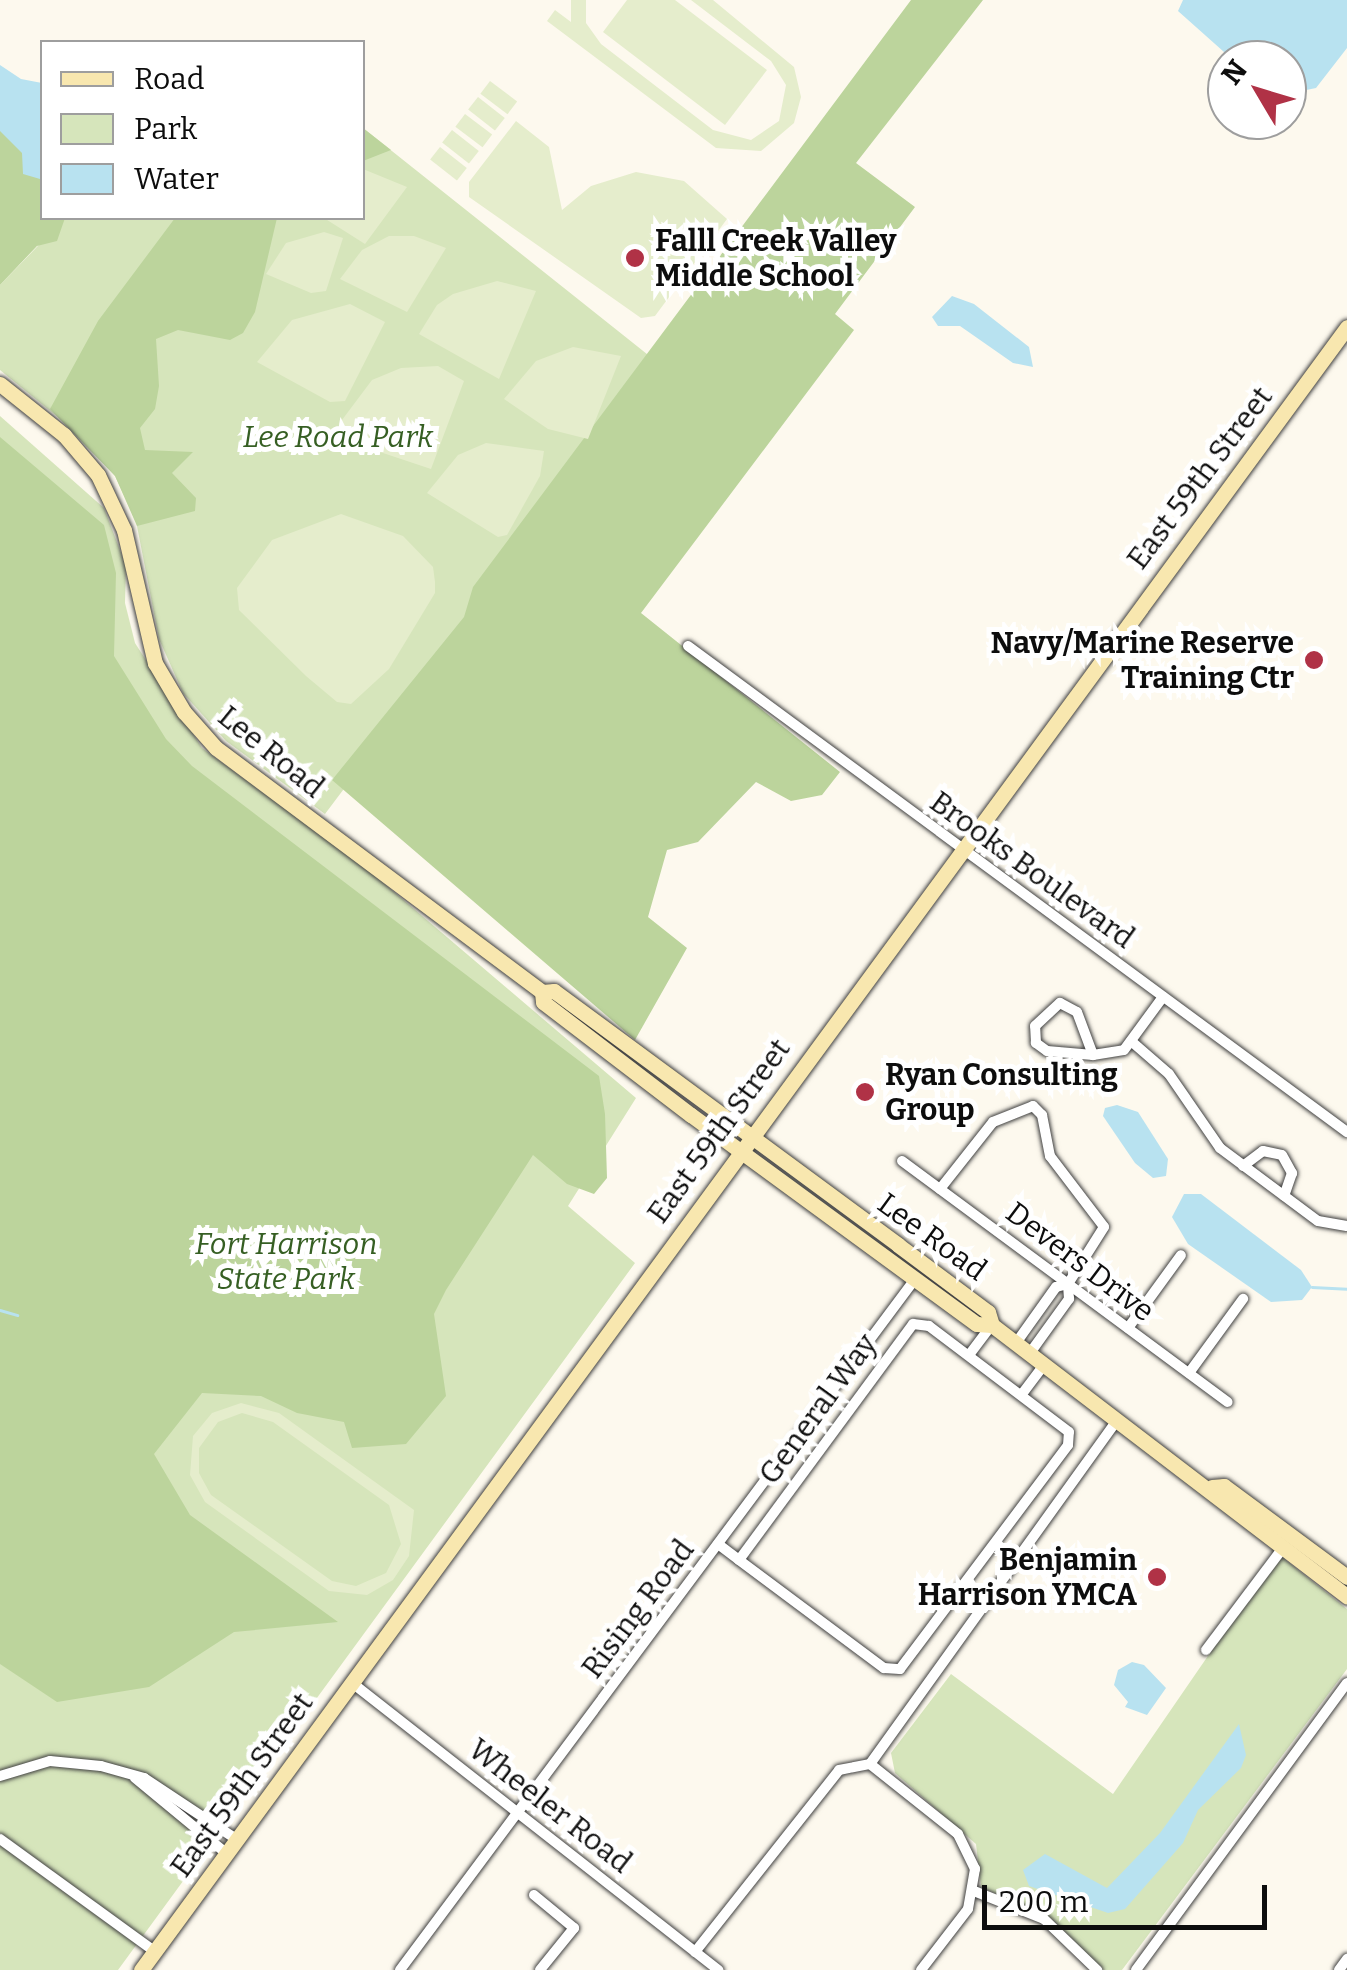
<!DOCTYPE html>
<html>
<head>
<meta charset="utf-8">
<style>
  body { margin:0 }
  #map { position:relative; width:1347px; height:1970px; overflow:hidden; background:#fdf9ee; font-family:Bitter,serif }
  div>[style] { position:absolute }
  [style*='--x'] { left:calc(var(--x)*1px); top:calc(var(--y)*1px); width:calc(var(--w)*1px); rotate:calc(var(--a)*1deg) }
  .green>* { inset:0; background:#d6e5bb }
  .forest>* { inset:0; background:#bcd49c }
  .pitch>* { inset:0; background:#e5edcc; transform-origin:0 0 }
  .water>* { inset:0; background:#b8e2f0 }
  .stream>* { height:2.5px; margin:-1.25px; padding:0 1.25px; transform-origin:1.25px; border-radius:1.25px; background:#b8e2f0 }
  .roads { filter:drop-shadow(0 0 2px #404040) drop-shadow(0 0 2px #404040) }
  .street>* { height:10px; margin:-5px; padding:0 5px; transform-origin:5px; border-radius:5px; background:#fff }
  .secondary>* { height:15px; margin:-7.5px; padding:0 7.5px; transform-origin:7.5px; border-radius:7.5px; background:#f8e7af }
  .dots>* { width:28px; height:28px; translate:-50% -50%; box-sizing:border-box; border:5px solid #fff; border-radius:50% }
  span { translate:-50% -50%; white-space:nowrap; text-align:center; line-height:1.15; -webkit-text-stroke:10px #fff; paint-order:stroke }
  .poi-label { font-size:30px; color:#0d0d0d; font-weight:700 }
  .left { translate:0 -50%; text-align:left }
  .right { translate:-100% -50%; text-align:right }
  .park-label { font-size:30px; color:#365f23; font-style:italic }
  .street-label { font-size:30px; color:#0d0d0d }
  .legend { position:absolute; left:40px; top:40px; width:325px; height:180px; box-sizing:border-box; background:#fff; border:2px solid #9e9e9e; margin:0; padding:12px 18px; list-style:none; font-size:30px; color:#0d0d0d }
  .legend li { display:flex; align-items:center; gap:20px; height:50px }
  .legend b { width:50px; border:2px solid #9e9e9e }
  .north { position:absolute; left:1207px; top:40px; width:100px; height:100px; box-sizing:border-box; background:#fff; border:2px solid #9e9e9e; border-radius:50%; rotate:308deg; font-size:28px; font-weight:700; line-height:40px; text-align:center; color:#0d0d0d }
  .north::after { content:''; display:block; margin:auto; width:35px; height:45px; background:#b03246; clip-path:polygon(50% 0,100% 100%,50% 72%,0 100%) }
  .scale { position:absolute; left:982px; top:1885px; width:285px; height:45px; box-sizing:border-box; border:5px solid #0d0d0d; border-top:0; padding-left:12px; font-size:30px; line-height:35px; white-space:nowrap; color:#0d0d0d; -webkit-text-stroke:8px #fff; paint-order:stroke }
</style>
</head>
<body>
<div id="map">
  <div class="green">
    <div style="clip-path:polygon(363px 128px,662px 366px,325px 814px,226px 741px,183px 693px,159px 639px,136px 521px,115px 476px,81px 436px,0 370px,0 285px,65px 218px,362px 218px)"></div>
    <div style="clip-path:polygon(0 416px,104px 508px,126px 566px,125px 603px,135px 643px,202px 748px,367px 869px,636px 1098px,568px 1206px,635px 1263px,118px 1970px,0 1970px)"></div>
    <div style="clip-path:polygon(1278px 1554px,1347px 1609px,1347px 1669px,1122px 1970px,1104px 1970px,1051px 1918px,981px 1887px,976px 1844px,895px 1773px,891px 1753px,951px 1674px,1113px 1794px)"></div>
  </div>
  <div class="forest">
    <div style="clip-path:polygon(911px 0,983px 0,856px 163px,915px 207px,835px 314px,854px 330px,641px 613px,840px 772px,822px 795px,791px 801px,756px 782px,698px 842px,667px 850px,648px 917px,687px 948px,635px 1040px,332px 780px,464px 617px,473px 587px)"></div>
    <div style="clip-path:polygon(42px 104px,42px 218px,65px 218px,57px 241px,37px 246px,0 285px,0 111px)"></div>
    <div style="clip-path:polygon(362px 128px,363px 128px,391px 150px,363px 161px)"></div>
    <div style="clip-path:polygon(175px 218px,277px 218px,255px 312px,243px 333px,230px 340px,178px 330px,156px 339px,159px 386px,155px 409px,140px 428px,145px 450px,193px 452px,172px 473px,196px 498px,195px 511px,137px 526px,115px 476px,50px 409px,98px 321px)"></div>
    <div style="clip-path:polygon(0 437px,104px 525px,116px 573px,114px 656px,166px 739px,192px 766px,599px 1076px,605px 1114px,607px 1178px,594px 1194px,567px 1184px,533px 1155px,446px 1290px,434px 1314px,446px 1396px,406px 1444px,352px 1448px,344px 1422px,297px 1413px,261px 1396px,202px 1393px,154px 1454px,190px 1515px,338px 1622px,234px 1632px,149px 1687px,57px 1702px,0 1664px)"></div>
  </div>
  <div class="pitch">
    <div style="clip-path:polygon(571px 0,586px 0,586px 23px,601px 44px,713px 130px,751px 140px,779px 121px,786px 85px,771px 61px,691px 0,713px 0,794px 67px,801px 97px,794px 123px,761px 151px,716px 148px,547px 21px,555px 10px,571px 22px)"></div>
    <div style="clip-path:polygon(627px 0,675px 0,767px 70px,725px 125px,603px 32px)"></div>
    <div style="left:490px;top:81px;width:34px;height:16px;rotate:37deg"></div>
    <div style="left:478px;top:97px;width:34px;height:16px;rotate:38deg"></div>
    <div style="left:465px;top:114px;width:34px;height:16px;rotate:37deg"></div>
    <div style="clip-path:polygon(516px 121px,549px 147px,562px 210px,591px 186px,636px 172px,684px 181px,727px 219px,655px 316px,641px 318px,469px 197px,469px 182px)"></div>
    <div style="left:452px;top:130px;width:34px;height:16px;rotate:38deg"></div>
    <div style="left:440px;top:147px;width:34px;height:16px;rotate:38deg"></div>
    <div style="clip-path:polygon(363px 169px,407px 187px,365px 244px,324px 218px,362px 218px)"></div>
    <div style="clip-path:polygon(324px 232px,343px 238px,326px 291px,311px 293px,266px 274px,286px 243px)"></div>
    <div style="clip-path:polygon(389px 236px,414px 236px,446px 248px,407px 312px,340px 279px,362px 250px)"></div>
    <div style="clip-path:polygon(497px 281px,536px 291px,499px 379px,419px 334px,437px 305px,453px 294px)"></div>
    <div style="clip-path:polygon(350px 304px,385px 322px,345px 401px,330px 402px,257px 362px,292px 320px)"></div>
    <div style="clip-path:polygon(573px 347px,621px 356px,588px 439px,548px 429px,504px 399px,536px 361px)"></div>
    <div style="clip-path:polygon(438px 366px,464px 381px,431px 469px,374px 450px,339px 424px,372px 380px,401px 368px)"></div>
    <div style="clip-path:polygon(486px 443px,544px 451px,540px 476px,507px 535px,498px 537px,427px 493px,458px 455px)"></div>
    <div style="clip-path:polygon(341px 514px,403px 536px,433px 567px,435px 582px,435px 593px,389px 669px,351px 704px,337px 702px,306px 676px,239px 610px,237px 588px,272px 540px)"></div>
    <div style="clip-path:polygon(evenodd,241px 1403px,279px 1413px,414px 1510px,409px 1556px,393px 1580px,367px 1595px,329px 1591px,205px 1502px,190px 1475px,193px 1436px,212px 1413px,241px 1403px,242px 1413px,273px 1422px,389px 1505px,401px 1544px,386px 1573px,356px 1586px,332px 1581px,211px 1495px,199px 1473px,199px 1448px,218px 1422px,242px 1413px)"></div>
  </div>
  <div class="water">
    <div style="clip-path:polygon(1183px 0,1347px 0,1347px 48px,1316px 88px,1287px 94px,1287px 60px,1233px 60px,1178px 11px)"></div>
    <div style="clip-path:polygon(0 65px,21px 79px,42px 83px,40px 179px,23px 174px,22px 153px,0 131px)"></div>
    <div style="clip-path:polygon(952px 296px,974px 304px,1029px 347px,1033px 367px,1013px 363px,960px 326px,938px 326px,932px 317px)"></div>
    <div style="clip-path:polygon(1117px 1105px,1138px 1112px,1168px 1159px,1166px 1176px,1153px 1178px,1135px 1163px,1103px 1116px,1105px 1108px)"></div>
    <div style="clip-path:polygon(1184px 1194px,1201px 1194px,1301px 1270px,1312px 1287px,1302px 1300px,1271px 1302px,1188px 1244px,1172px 1217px)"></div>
    <div style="clip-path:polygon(1132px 1662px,1144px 1665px,1166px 1688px,1147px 1715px,1125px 1707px,1128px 1702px,1114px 1685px,1118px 1670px)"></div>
    <div style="clip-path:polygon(1239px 1724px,1246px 1755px,1241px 1768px,1198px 1810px,1183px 1843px,1125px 1909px,1108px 1913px,1029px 1886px,1023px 1870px,1045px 1854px,1107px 1888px,1160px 1833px)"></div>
  </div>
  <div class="stream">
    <div style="--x:1312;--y:1287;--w:35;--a:3"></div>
    <div style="--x:0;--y:1310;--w:18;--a:16"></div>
  </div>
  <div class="roads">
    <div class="street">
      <div style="--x:688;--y:646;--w:819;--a:36.41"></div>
      <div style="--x:1060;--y:1003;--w:19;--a:28"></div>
      <div style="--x:1077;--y:1012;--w:46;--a:69.6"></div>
      <div style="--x:1093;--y:1055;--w:46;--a:-175"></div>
      <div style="--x:1047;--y:1051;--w:14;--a:-144"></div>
      <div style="--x:1036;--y:1043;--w:17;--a:-93"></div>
      <div style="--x:1035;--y:1026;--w:34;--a:-43"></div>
      <div style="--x:1131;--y:1041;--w:50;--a:41"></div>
      <div style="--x:1169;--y:1074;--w:90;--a:55.4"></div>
      <div style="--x:1220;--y:1148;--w:122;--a:36.7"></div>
      <div style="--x:1318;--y:1221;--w:29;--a:10"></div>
      <div style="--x:1093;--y:1055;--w:31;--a:-9"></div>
      <div style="--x:1124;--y:1050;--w:66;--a:-53.7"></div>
      <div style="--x:902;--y:1161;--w:405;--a:36.5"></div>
      <div style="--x:1243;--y:1166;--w:25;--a:-37"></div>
      <div style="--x:1263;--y:1151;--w:19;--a:12"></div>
      <div style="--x:1282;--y:1155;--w:21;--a:61"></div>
      <div style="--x:1292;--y:1173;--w:24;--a:109"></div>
      <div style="--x:940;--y:1189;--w:85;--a:-51.7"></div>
      <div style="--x:993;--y:1122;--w:43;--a:-21.8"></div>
      <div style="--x:1033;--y:1106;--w:13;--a:45"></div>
      <div style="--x:1042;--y:1115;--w:42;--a:79"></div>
      <div style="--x:1050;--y:1156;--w:89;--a:52.7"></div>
      <div style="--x:1104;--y:1227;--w:67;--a:122.3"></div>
      <div style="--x:1068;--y:1284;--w:12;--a:166"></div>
      <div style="--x:1056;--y:1287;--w:69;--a:125.5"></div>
      <div style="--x:1128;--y:1328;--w:90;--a:-54"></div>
      <div style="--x:1030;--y:1353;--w:67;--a:-54.2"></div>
      <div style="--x:1069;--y:1299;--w:15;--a:-94"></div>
      <div style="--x:969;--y:1355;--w:38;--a:-53"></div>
      <div style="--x:1189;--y:1373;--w:92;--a:-53.9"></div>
      <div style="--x:1022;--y:1394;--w:38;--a:-53"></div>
      <div style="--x:718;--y:1544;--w:26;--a:37"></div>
      <div style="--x:739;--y:1560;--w:181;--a:36.7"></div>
      <div style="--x:884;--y:1668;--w:16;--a:4"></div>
      <div style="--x:900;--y:1669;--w:280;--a:-53.1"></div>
      <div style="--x:1068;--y:1445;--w:13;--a:-86"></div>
      <div style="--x:1069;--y:1432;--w:176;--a:-142.9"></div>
      <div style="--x:929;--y:1326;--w:16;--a:-173"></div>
      <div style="--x:913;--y:1324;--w:293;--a:126.4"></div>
      <div style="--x:1206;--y:1650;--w:126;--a:-53"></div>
      <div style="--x:351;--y:1682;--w:467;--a:38.1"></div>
      <div style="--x:0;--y:1776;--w:52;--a:-16.7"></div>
      <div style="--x:50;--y:1761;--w:51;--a:5.6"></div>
      <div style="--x:101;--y:1766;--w:45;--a:15.6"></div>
      <div style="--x:144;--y:1778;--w:110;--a:33.5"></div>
      <div style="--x:135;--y:1778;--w:118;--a:39.5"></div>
      <div style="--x:0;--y:1839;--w:190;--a:36"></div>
      <div style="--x:974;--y:1891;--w:75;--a:21.8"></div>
      <div style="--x:1044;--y:1919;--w:74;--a:43.9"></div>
      <div style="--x:534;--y:1895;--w:52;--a:39.5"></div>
      <div style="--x:574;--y:1928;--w:54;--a:129"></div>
      <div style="--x:695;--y:1952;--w:232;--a:-51.6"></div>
      <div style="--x:839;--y:1770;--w:32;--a:-11"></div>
      <div style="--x:400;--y:1970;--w:862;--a:-53.3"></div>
      <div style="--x:921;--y:1970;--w:77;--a:-52.4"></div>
      <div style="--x:968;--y:1909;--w:41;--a:-80.1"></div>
      <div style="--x:975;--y:1869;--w:39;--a:-116"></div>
      <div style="--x:958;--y:1834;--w:112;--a:-141.5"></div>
      <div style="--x:870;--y:1764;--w:425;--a:-54.3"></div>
      <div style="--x:1136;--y:1970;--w:356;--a:-53.7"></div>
      <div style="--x:1339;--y:1970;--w:14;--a:-54"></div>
    </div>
    <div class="secondary">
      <div style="--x:0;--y:384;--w:82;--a:38.6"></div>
      <div style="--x:64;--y:435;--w:52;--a:49.6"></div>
      <div style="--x:98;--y:475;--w:61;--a:64.7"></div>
      <div style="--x:124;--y:530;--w:137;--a:76.9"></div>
      <div style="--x:155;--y:663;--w:57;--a:59.4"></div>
      <div style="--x:184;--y:712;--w:48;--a:48.4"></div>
      <div style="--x:216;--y:748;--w:407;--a:36.8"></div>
      <div style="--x:542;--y:992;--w:10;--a:84"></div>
      <div style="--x:543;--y:1002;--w:186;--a:37.4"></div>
      <div style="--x:691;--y:1115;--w:354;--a:36.2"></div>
      <div style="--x:977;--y:1324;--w:15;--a:4"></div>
      <div style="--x:992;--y:1325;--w:447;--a:37.4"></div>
      <div style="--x:542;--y:992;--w:12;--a:-5"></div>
      <div style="--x:554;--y:991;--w:428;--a:36.4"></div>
      <div style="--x:898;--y:1245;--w:112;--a:36.7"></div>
      <div style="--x:988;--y:1312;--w:14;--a:73"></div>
      <div style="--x:1212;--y:1487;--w:12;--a:-5"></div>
      <div style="--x:1224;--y:1486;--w:153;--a:36.5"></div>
      <div style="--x:141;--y:1970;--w:2038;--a:-53.72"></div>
    </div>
  </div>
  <div class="dots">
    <div style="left:635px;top:258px;background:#b03246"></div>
    <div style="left:1314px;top:660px;background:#b03246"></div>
    <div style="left:865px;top:1092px;background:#b03246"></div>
    <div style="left:1157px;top:1577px;background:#b03246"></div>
  </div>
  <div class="poi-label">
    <span class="left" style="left:655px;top:258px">Falll Creek Valley<br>Middle School</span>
    <span class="right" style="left:1294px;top:660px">Navy/Marine Reserve<br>Training Ctr</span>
    <span class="left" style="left:885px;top:1092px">Ryan Consulting<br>Group</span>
    <span class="right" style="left:1137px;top:1577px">Benjamin<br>Harrison YMCA</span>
  </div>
  <div class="park-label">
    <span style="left:338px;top:437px">Lee Road Park</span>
    <span style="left:286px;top:1261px">Fort Harrison<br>State Park</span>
  </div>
  <div class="street-label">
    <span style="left:1200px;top:478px;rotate:-53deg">East 59th Street</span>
    <span style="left:271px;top:752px;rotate:39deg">Lee Road</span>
    <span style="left:1032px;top:870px;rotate:36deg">Brooks Boulevard</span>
    <span style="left:719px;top:1131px;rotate:-54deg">East 59th Street</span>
    <span style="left:932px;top:1237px;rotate:36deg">Lee Road</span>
    <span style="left:1080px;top:1262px;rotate:37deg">Devers Drive</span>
    <span style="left:818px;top:1409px;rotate:-54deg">General Way</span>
    <span style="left:638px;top:1609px;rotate:-53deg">Rising Road</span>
    <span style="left:242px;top:1785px;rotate:-54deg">East 59th Street</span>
    <span style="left:550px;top:1806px;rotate:38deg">Wheeler Road</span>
  </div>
  <ul class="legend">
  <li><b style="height:12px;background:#f8e7af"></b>Road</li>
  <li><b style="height:28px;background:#d6e5bb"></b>Park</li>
  <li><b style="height:28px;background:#b8e2f0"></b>Water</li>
  </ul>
  <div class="north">N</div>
  <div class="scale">200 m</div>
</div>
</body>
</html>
